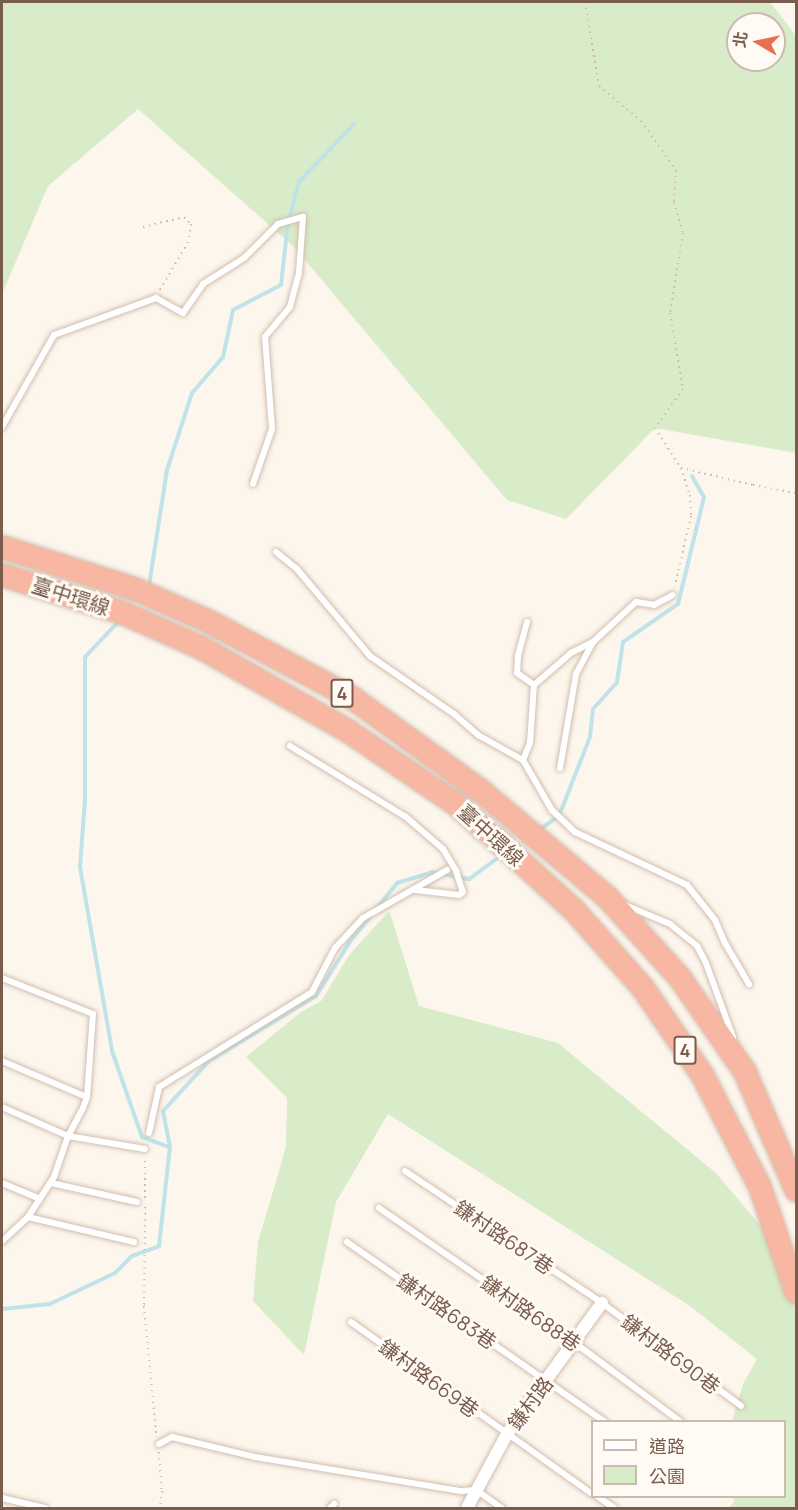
<!DOCTYPE html>
<html>
<head>
<meta charset="utf-8">
<style>
  body { margin:0 }
  #map { position:relative; width:798px; height:1510px; overflow:hidden; background:#fdf6ec; font-family:Manrope,"Noto Sans TC",sans-serif }
  div>[style] { position:absolute }
  [style*='--x'] { left:calc(var(--x)*1px); top:calc(var(--y)*1px); width:calc(var(--w)*1px); rotate:calc(var(--a)*1deg) }
  .green>* { inset:0; background:#d8ecc9 }
  .stream>* { height:4px; margin:-2px; padding:0 2px; transform-origin:2px; border-radius:2px; background:#bfe3e8 }
  .path>* { height:2px; margin-top:-1px; transform-origin:0; background:repeating-linear-gradient(90deg,#d9b8a5 0 1.5px,transparent 0 6px) }
  .roads { filter:drop-shadow(0 0 2px #d1beb0) drop-shadow(0 0 2px #d1beb0) }
  .lane>* { height:6px; margin:-3px; padding:0 3px; transform-origin:3px; border-radius:3px; background:#fff }
  .street>* { height:12px; margin:-6px; padding:0 6px; transform-origin:6px; border-radius:6px; background:#fff }
  .highway>* { height:22px; margin:-11px; padding:0 11px; transform-origin:11px; border-radius:11px; background:#f7b7a3 }
  .bridges { filter:drop-shadow(0 0 2px #dad1cd) drop-shadow(0 0 2px #dad1cd) }
  .highway-bridge>* { height:22px; margin:-11px; padding:0 11px; transform-origin:11px; border-radius:11px; background:#f7b7a3 }
  span { translate:-50% -50%; white-space:nowrap; text-align:center; line-height:1.15; -webkit-text-stroke:6px #fffaf3; paint-order:stroke }
  .shield-label span { padding:2px 4px; background:#fffaf3; border:2px solid; border-radius:4px; -webkit-text-stroke-width:0 }
  .shield-label { font-size:18px; color:#7a5c4d; font-weight:700 }
  .street-label { font-size:20px; color:#7a5c4d }
  .frame { position:absolute; inset:0; border:3px solid #7a5c4d; pointer-events:none }
  .legend { position:absolute; left:591px; top:1420px; width:195px; height:78px; box-sizing:border-box; background:#fffaf3; border:2px solid #cabbb1; margin:0; padding:8px 10px; list-style:none; font-size:18px; color:#7a5c4d }
  .legend li { display:flex; align-items:center; gap:12px; height:30px }
  .legend b { width:30px; border:2px solid #cabbb1 }
  .north { position:absolute; left:726px; top:12px; width:60px; height:60px; box-sizing:border-box; background:#fffaf3; border:2px solid #cabbb1; border-radius:50%; rotate:279deg; font-size:16px; font-weight:700; line-height:24px; text-align:center; color:#7a5c4d }
  .north::after { content:''; display:block; margin:auto; width:21px; height:27px; background:#e76f51; clip-path:polygon(50% 0,100% 100%,50% 72%,0 100%) }
</style>
</head>
<body>
<div id="map">
  <div class="green">
    <div style="clip-path:polygon(evenodd,2px 2px,770px 2px,796px 36px,796px 453px,655px 428px,566px 519px,507px 500px,294px 247px,138px 109px,48px 186px,2px 294px,2px 2px,738px 24px,774px 24px,774px 60px,738px 60px,738px 24px)"></div>
    <div style="clip-path:polygon(388px 912px,390px 913px,419px 1006px,558px 1043px,716px 1173px,796px 1268px,796px 1508px,729px 1508px,735px 1500px,731px 1497px,784px 1496px,784px 1422px,732px 1421px,743px 1384px,757px 1359px,690px 1306px,388px 1114px,336px 1202px,304px 1355px,253px 1301px,258px 1242px,286px 1147px,287px 1098px,246px 1057px,301px 1012px,321px 1001px,350px 954px)"></div>
  </div>
  <div class="stream">
    <div style="--x:149;--y:586;--w:117;--a:-81.2"></div>
    <div style="--x:167;--y:470;--w:81;--a:-72"></div>
    <div style="--x:192;--y:393;--w:48;--a:-49.3"></div>
    <div style="--x:223;--y:357;--w:48;--a:-78"></div>
    <div style="--x:233;--y:310;--w:54;--a:-27.5"></div>
    <div style="--x:281;--y:285;--w:62;--a:-83.6"></div>
    <div style="--x:288;--y:223;--w:42;--a:-75"></div>
    <div style="--x:299;--y:182;--w:80;--a:-46.5"></div>
    <div style="--x:119;--y:621;--w:50;--a:133.4"></div>
    <div style="--x:85;--y:657;--w:143;--a:90"></div>
    <div style="--x:85;--y:800;--w:67;--a:94.3"></div>
    <div style="--x:80;--y:867;--w:187;--a:80.1"></div>
    <div style="--x:112;--y:1051;--w:91;--a:70.8"></div>
    <div style="--x:142;--y:1137;--w:30;--a:20"></div>
    <div style="--x:540;--y:829;--w:23;--a:-34"></div>
    <div style="--x:559;--y:816;--w:85;--a:-68.6"></div>
    <div style="--x:590;--y:737;--w:28;--a:-84"></div>
    <div style="--x:593;--y:709;--w:36;--a:-48"></div>
    <div style="--x:617;--y:682;--w:40;--a:-81.5"></div>
    <div style="--x:623;--y:642;--w:67;--a:-34.6"></div>
    <div style="--x:678;--y:604;--w:110;--a:-76.3"></div>
    <div style="--x:704;--y:497;--w:24;--a:-120"></div>
    <div style="--x:377;--y:908;--w:32;--a:-51"></div>
    <div style="--x:397;--y:883;--w:37;--a:-17"></div>
    <div style="--x:432;--y:872;--w:38;--a:11"></div>
    <div style="--x:469;--y:879;--w:41;--a:-36"></div>
    <div style="--x:2;--y:1309;--w:48;--a:-5.9"></div>
    <div style="--x:50;--y:1304;--w:72;--a:-25.5"></div>
    <div style="--x:115;--y:1273;--w:24;--a:-45"></div>
    <div style="--x:132;--y:1256;--w:29;--a:-20"></div>
    <div style="--x:159;--y:1246;--w:100;--a:-83.7"></div>
    <div style="--x:170;--y:1147;--w:37;--a:-101"></div>
    <div style="--x:163;--y:1111;--w:68;--a:-47.4"></div>
    <div style="--x:209;--y:1061;--w:125;--a:-31.3"></div>
    <div style="--x:316;--y:996;--w:66;--a:-58"></div>
    <div style="--x:351;--y:940;--w:31;--a:-50"></div>
  </div>
  <div class="path">
    <div style="--x:585;--y:2;--w:85;--a:80.5"></div>
    <div style="--x:599;--y:86;--w:55;--a:39.8"></div>
    <div style="--x:641;--y:121;--w:60;--a:54.5"></div>
    <div style="--x:676;--y:170;--w:32;--a:94"></div>
    <div style="--x:674;--y:202;--w:32;--a:74"></div>
    <div style="--x:683;--y:233;--w:81;--a:99.2"></div>
    <div style="--x:670;--y:313;--w:77;--a:80.3"></div>
    <div style="--x:683;--y:389;--w:48;--a:125.7"></div>
    <div style="--x:655;--y:428;--w:48;--a:57"></div>
    <div style="--x:681;--y:468;--w:28;--a:72"></div>
    <div style="--x:690;--y:495;--w:21;--a:87"></div>
    <div style="--x:691;--y:516;--w:72;--a:102.9"></div>
    <div style="--x:143;--y:227;--w:42;--a:-13.7"></div>
    <div style="--x:184;--y:217;--w:10;--a:45"></div>
    <div style="--x:191;--y:224;--w:18;--a:99"></div>
    <div style="--x:188;--y:242;--w:56;--a:120.3"></div>
    <div style="--x:681;--y:468;--w:74;--a:13.3"></div>
    <div style="--x:753;--y:485;--w:44;--a:10.5"></div>
    <div style="--x:145;--y:1198;--w:39;--a:-90"></div>
    <div style="--x:145;--y:1207;--w:99;--a:90.6"></div>
    <div style="--x:144;--y:1306;--w:129;--a:84.6"></div>
    <div style="--x:159;--y:1452;--w:39;--a:86"></div>
    <div style="--x:162;--y:1491;--w:17;--a:97"></div>
  </div>
  <div class="roads">
    <div class="lane">
      <div style="--x:2;--y:427;--w:106;--a:-60.5"></div>
      <div style="--x:54;--y:335;--w:109;--a:-19.9"></div>
      <div style="--x:156;--y:298;--w:31;--a:29"></div>
      <div style="--x:183;--y:313;--w:35;--a:-55"></div>
      <div style="--x:203;--y:284;--w:49;--a:-32.4"></div>
      <div style="--x:244;--y:258;--w:48;--a:-45"></div>
      <div style="--x:278;--y:224;--w:26;--a:-16"></div>
      <div style="--x:303;--y:217;--w:56;--a:94.1"></div>
      <div style="--x:299;--y:273;--w:35;--a:105"></div>
      <div style="--x:290;--y:307;--w:39;--a:130"></div>
      <div style="--x:265;--y:337;--w:92;--a:85.6"></div>
      <div style="--x:272;--y:429;--w:58;--a:109.1"></div>
      <div style="--x:276;--y:552;--w:27;--a:39"></div>
      <div style="--x:297;--y:569;--w:114;--a:50"></div>
      <div style="--x:370;--y:656;--w:102;--a:34.6"></div>
      <div style="--x:454;--y:714;--w:32;--a:41"></div>
      <div style="--x:478;--y:735;--w:51;--a:29.1"></div>
      <div style="--x:523;--y:760;--w:58;--a:59.9"></div>
      <div style="--x:552;--y:810;--w:32;--a:44"></div>
      <div style="--x:575;--y:832;--w:124;--a:25.3"></div>
      <div style="--x:687;--y:885;--w:45;--a:51.3"></div>
      <div style="--x:715;--y:920;--w:25;--a:67"></div>
      <div style="--x:725;--y:943;--w:48;--a:59.7"></div>
      <div style="--x:527;--y:622;--w:35;--a:105"></div>
      <div style="--x:518;--y:656;--w:17;--a:93"></div>
      <div style="--x:517;--y:673;--w:21;--a:35"></div>
      <div style="--x:290;--y:746;--w:136;--a:31.5"></div>
      <div style="--x:406;--y:817;--w:49;--a:40.9"></div>
      <div style="--x:443;--y:849;--w:26;--a:59"></div>
      <div style="--x:456;--y:871;--w:22;--a:72"></div>
      <div style="--x:463;--y:892;--w:5;--a:143"></div>
      <div style="--x:459;--y:895;--w:44;--a:-173.5"></div>
      <div style="--x:523;--y:760;--w:18;--a:-68"></div>
      <div style="--x:530;--y:743;--w:58;--a:-86.1"></div>
      <div style="--x:534;--y:685;--w:49;--a:-40.9"></div>
      <div style="--x:571;--y:653;--w:25;--a:-27"></div>
      <div style="--x:560;--y:768;--w:95;--a:-80.3"></div>
      <div style="--x:576;--y:674;--w:36;--a:-62"></div>
      <div style="--x:593;--y:642;--w:59;--a:-42.9"></div>
      <div style="--x:636;--y:602;--w:18;--a:9"></div>
      <div style="--x:654;--y:605;--w:21;--a:-28"></div>
      <div style="--x:625;--y:905;--w:49;--a:22.9"></div>
      <div style="--x:670;--y:924;--w:35;--a:39"></div>
      <div style="--x:697;--y:946;--w:19;--a:62"></div>
      <div style="--x:706;--y:963;--w:79;--a:70"></div>
      <div style="--x:2;--y:978;--w:98;--a:21.6"></div>
      <div style="--x:93;--y:1014;--w:83;--a:94.1"></div>
      <div style="--x:87;--y:1097;--w:12;--a:110"></div>
      <div style="--x:83;--y:1108;--w:32;--a:118"></div>
      <div style="--x:68;--y:1136;--w:43;--a:108.9"></div>
      <div style="--x:54;--y:1177;--w:48;--a:123"></div>
      <div style="--x:28;--y:1217;--w:35;--a:137"></div>
      <div style="--x:2;--y:1061;--w:92;--a:23"></div>
      <div style="--x:2;--y:1107;--w:72;--a:23.7"></div>
      <div style="--x:68;--y:1136;--w:78;--a:9.6"></div>
      <div style="--x:149;--y:1133;--w:47;--a:-77.7"></div>
      <div style="--x:159;--y:1087;--w:180;--a:-31.8"></div>
      <div style="--x:312;--y:992;--w:50;--a:-62.4"></div>
      <div style="--x:335;--y:948;--w:41;--a:-47"></div>
      <div style="--x:363;--y:918;--w:97;--a:-29.7"></div>
      <div style="--x:405;--y:1171;--w:237;--a:33.8"></div>
      <div style="--x:602;--y:1303;--w:173;--a:36.5"></div>
      <div style="--x:2;--y:1183;--w:41;--a:22.8"></div>
      <div style="--x:51;--y:1183;--w:88;--a:12.5"></div>
      <div style="--x:379;--y:1208;--w:238;--a:34.6"></div>
      <div style="--x:575;--y:1343;--w:132;--a:36.7"></div>
      <div style="--x:28;--y:1217;--w:109;--a:13.3"></div>
      <div style="--x:347;--y:1242;--w:315;--a:34.9"></div>
      <div style="--x:351;--y:1322;--w:296;--a:35.5"></div>
      <div style="--x:159;--y:1444;--w:15;--a:-28"></div>
      <div style="--x:172;--y:1437;--w:85;--a:13.5"></div>
      <div style="--x:255;--y:1457;--w:209;--a:9.4"></div>
      <div style="--x:461;--y:1491;--w:15;--a:-4"></div>
      <div style="--x:476;--y:1490;--w:32;--a:35"></div>
      <div style="--x:597;--y:1496;--w:21;--a:35"></div>
      <div style="--x:2;--y:1498;--w:44;--a:13.1"></div>
      <div style="--x:330;--y:1508;--w:6;--a:-45"></div>
    </div>
    <div class="street">
      <div style="--x:467;--y:1508;--w:84;--a:-61.6"></div>
      <div style="--x:507;--y:1434;--w:162;--a:-54.1"></div>
    </div>
    <div class="highway">
      <div style="--x:2;--y:547;--w:139;--a:17.5"></div>
      <div style="--x:135;--y:589;--w:82;--a:23.7"></div>
      <div style="--x:210;--y:622;--w:163;--a:28.1"></div>
      <div style="--x:354;--y:699;--w:157;--a:35.9"></div>
      <div style="--x:481;--y:791;--w:165;--a:40.1"></div>
      <div style="--x:607;--y:897;--w:109;--a:48"></div>
      <div style="--x:680;--y:978;--w:114;--a:55.3"></div>
      <div style="--x:745;--y:1072;--w:129;--a:66.6"></div>
      <div style="--x:2;--y:575;--w:127;--a:17.4"></div>
      <div style="--x:123;--y:613;--w:86;--a:23.9"></div>
      <div style="--x:202;--y:648;--w:168;--a:29.6"></div>
      <div style="--x:348;--y:731;--w:130;--a:34.1"></div>
      <div style="--x:456;--y:804;--w:39;--a:42"></div>
      <div style="--x:496;--y:839;--w:105;--a:42.3"></div>
      <div style="--x:574;--y:910;--w:104;--a:48.5"></div>
      <div style="--x:643;--y:988;--w:107;--a:55.7"></div>
      <div style="--x:703;--y:1076;--w:125;--a:62.8"></div>
      <div style="--x:760;--y:1187;--w:111;--a:71.1"></div>
    </div>
  </div>
  <div class="bridges">
    <div class="highway-bridge">
      <div style="--x:485;--y:830;--w:14;--a:39"></div>
    </div>
  </div>
  <div class="shield-label">
    <span style="left:342px;top:693px">4</span>
    <span style="left:685px;top:1050px">4</span>
  </div>
  <div class="street-label">
    <span style="left:71px;top:596px;rotate:18deg">臺中環線</span>
    <span style="left:491px;top:835px;rotate:42deg">臺中環線</span>
    <span style="left:504px;top:1237px;rotate:34deg">鎌村路687巷</span>
    <span style="left:447px;top:1311px;rotate:35deg">鎌村路683巷</span>
    <span style="left:531px;top:1313px;rotate:35deg">鎌村路688巷</span>
    <span style="left:671px;top:1354px;rotate:37deg">鎌村路690巷</span>
    <span style="left:429px;top:1378px;rotate:36deg">鎌村路669巷</span>
    <span style="left:530px;top:1403px;rotate:-53deg">鎌村路</span>
  </div>
  <div class="frame"></div>
  <ul class="legend">
  <li><b style="height:8px;background:#fff"></b>道路</li>
  <li><b style="height:16px;background:#d8ecc9"></b>公園</li>
  </ul>
  <div class="north">北</div>
</div>
</body>
</html>
